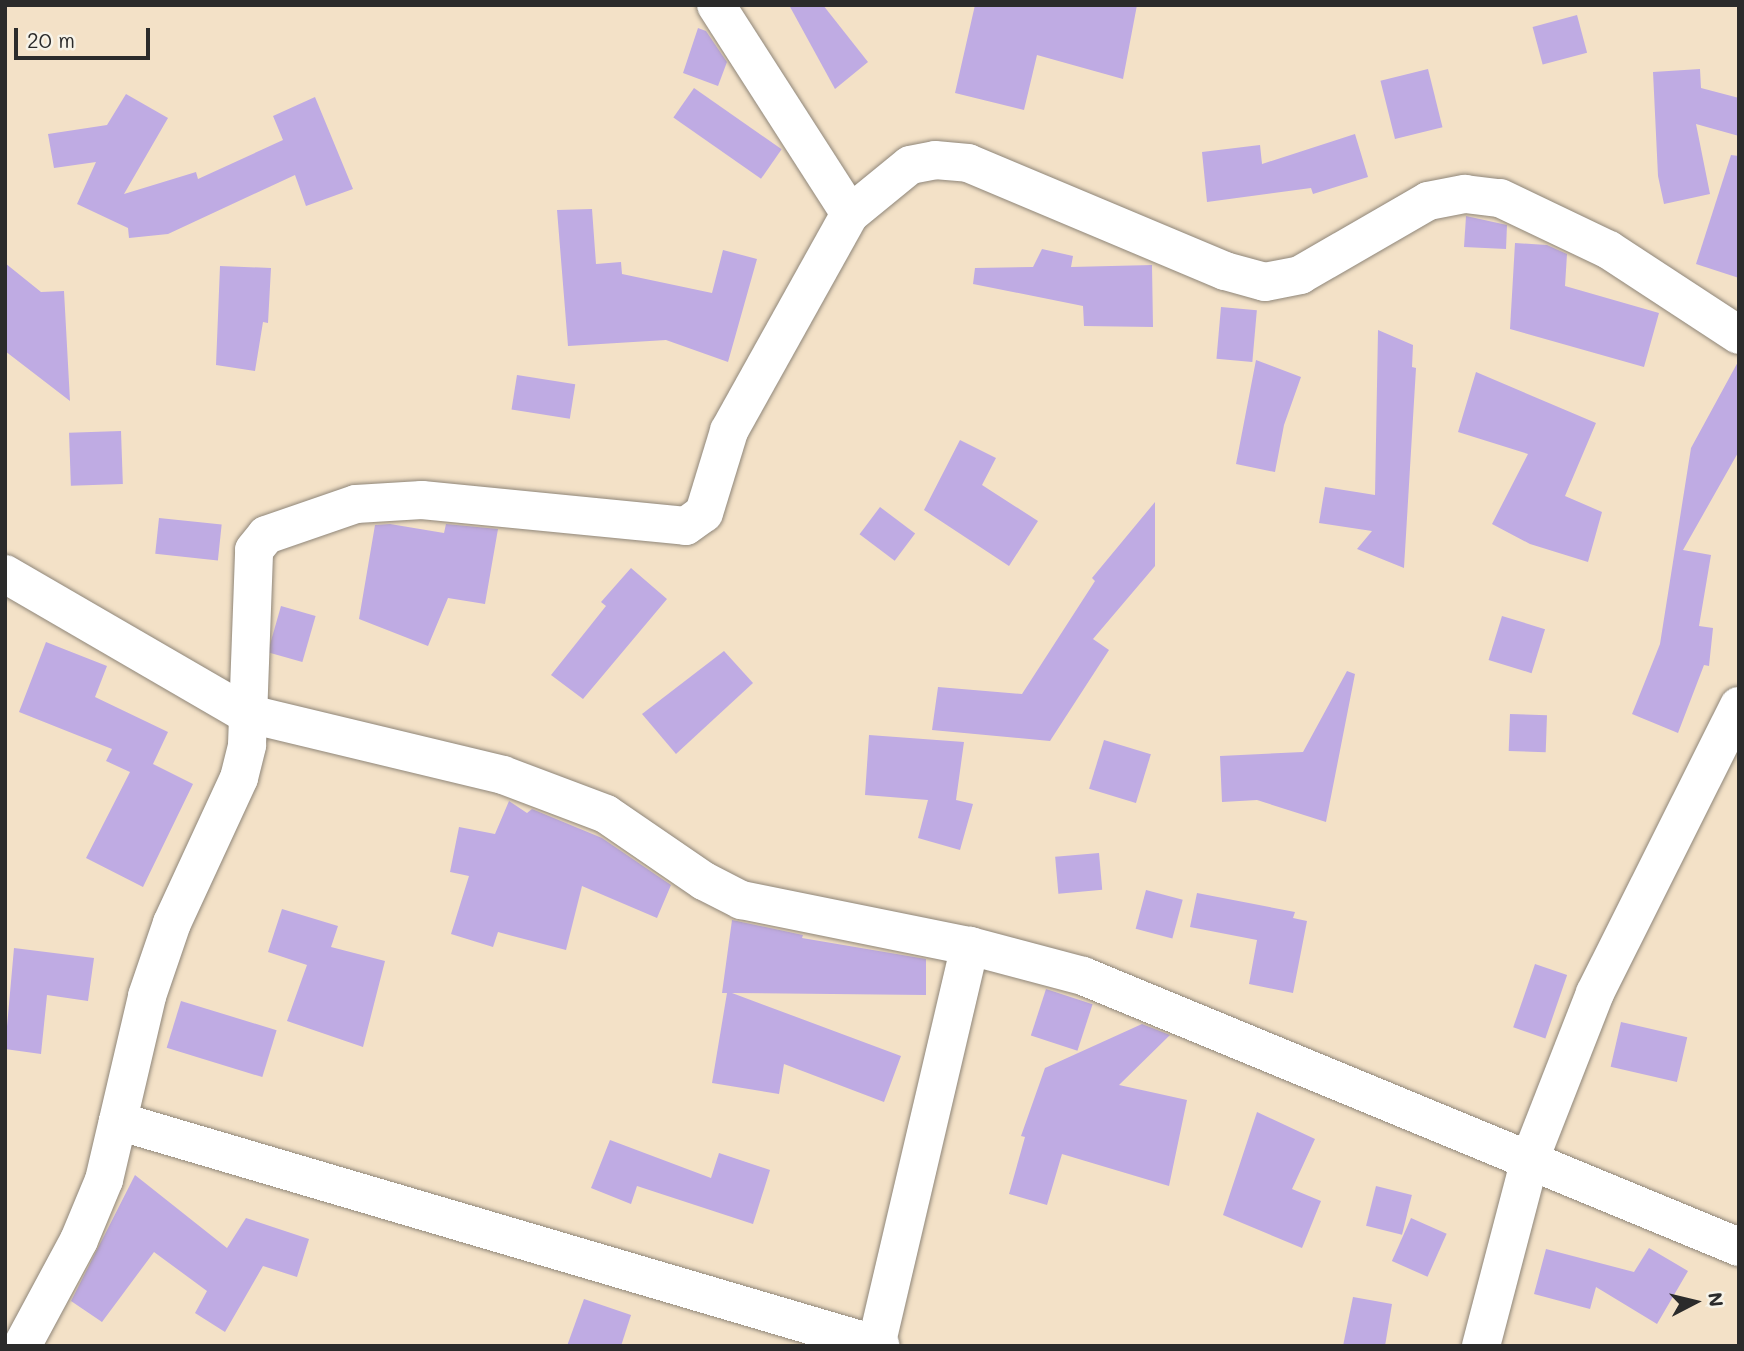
<!DOCTYPE html>
<html>
<head>
<meta charset="utf-8">
<style>
  body { margin:0 }
  #map { position:relative; width:1744px; height:1351px; overflow:hidden; background:#f3e1c7; font-family:Mali,sans-serif }
  div>[style] { position:absolute }
  [style*='--x'] { left:calc(var(--x)*1px); top:calc(var(--y)*1px); width:calc(var(--w)*1px); rotate:calc(var(--a)*1deg) }
  .building>* { inset:0; background:#bfabe3; transform-origin:0 0 }
  .roads { filter:drop-shadow(0 0 2px #8f8679) drop-shadow(0 0 2px #8f8679) }
  .minor>* { height:38px; margin:-19px; padding:0 19px; transform-origin:19px; border-radius:19px; background:#fff }
  span { translate:-50% -50%; white-space:nowrap; text-align:center; line-height:1.15; -webkit-text-stroke:7px #f7f3e8; paint-order:stroke }
  .frame { position:absolute; inset:0; border:7px solid #2b2b2b; pointer-events:none }
  .north { position:absolute; left:1660px; top:1267px; width:70px; height:70px; -webkit-text-stroke:5px #f7f3e8; paint-order:stroke; rotate:83deg; font-size:19px; font-weight:700; line-height:28px; text-align:center; color:#2b2b2b }
  .north::after { content:''; display:block; margin:auto; width:24px; height:32px; background:#2b2b2b; clip-path:polygon(50% 0,100% 100%,50% 72%,0 100%) }
  .scale { position:absolute; left:14px; top:28px; width:136px; height:32px; box-sizing:border-box; border:4px solid #2b2b2b; border-top:0; padding-left:9px; font-size:21px; line-height:24px; white-space:nowrap; color:#2b2b2b; -webkit-text-stroke:5px #f7f3e8; paint-order:stroke }
</style>
</head>
<body>
<div id="map">
  <div class="building">
    <div style="clip-path:polygon(789px 5px,823px 5px,868px 62px,835px 89px)"></div>
    <div style="clip-path:polygon(975px 5px,1137px 5px,1123px 79px,1037px 55px,1024px 110px,955px 93px)"></div>
    <div style="left:1577px;top:15px;width:39px;height:46px;rotate:75deg"></div>
    <div style="clip-path:polygon(698px 28px,706px 31px,727px 62px,718px 86px,683px 73px)"></div>
    <div style="left:1428px;top:69px;width:60px;height:49px;rotate:76deg"></div>
    <div style="clip-path:polygon(1700px 69px,1701px 88px,1739px 98px,1739px 136px,1696px 124px,1710px 194px,1664px 204px,1658px 176px,1653px 72px)"></div>
    <div style="left:694px;top:88px;width:107px;height:36px;rotate:35deg"></div>
    <div style="clip-path:polygon(126px 94px,168px 118px,124px 194px,196px 172px,198px 179px,283px 140px,273px 116px,315px 97px,353px 189px,306px 206px,295px 175px,168px 234px,129px 238px,128px 228px,77px 204px,96px 162px,54px 168px,48px 134px,107px 125px)"></div>
    <div style="clip-path:polygon(1355px 134px,1368px 177px,1313px 194px,1311px 188px,1207px 202px,1202px 152px,1260px 145px,1262px 164px)"></div>
    <div style="clip-path:polygon(1731px 155px,1739px 156px,1739px 278px,1696px 264px)"></div>
    <div style="clip-path:polygon(592px 209px,596px 264px,621px 262px,622px 274px,712px 293px,723px 250px,757px 259px,728px 362px,666px 340px,568px 346px,557px 210px)"></div>
    <div style="clip-path:polygon(1466px 216px,1507px 225px,1506px 249px,1464px 247px)"></div>
    <div style="clip-path:polygon(1515px 243px,1547px 245px,1567px 254px,1565px 286px,1659px 313px,1644px 367px,1510px 329px)"></div>
    <div style="clip-path:polygon(1042px 249px,1073px 256px,1071px 267px,1152px 265px,1153px 327px,1084px 326px,1083px 306px,973px 284px,975px 268px,1033px 267px)"></div>
    <div style="clip-path:polygon(5px 263px,41px 292px,64px 291px,70px 401px,5px 351px)"></div>
    <div style="clip-path:polygon(220px 266px,271px 268px,268px 323px,263px 322px,255px 371px,216px 365px)"></div>
    <div style="left:1221px;top:307px;width:36px;height:52px;rotate:5deg"></div>
    <div style="clip-path:polygon(1378px 330px,1413px 345px,1412px 367px,1416px 368px,1404px 568px,1357px 549px,1372px 531px,1319px 523px,1325px 487px,1375px 495px)"></div>
    <div style="clip-path:polygon(1256px 360px,1301px 377px,1284px 425px,1275px 472px,1236px 464px)"></div>
    <div style="clip-path:polygon(1739px 360px,1739px 451px,1683px 550px,1711px 555px,1699px 626px,1713px 628px,1709px 666px,1704px 665px,1678px 733px,1632px 714px,1660px 644px,1691px 448px)"></div>
    <div style="clip-path:polygon(1476px 372px,1596px 423px,1565px 496px,1602px 512px,1588px 562px,1530px 544px,1492px 524px,1528px 454px,1458px 432px)"></div>
    <div style="left:517px;top:375px;width:59px;height:35px;rotate:9deg"></div>
    <div style="left:121px;top:431px;width:53px;height:52px;rotate:88deg"></div>
    <div style="clip-path:polygon(960px 440px,996px 458px,982px 485px,1038px 521px,1009px 566px,924px 510px)"></div>
    <div style="clip-path:polygon(1155px 502px,1155px 566px,1093px 639px,1109px 650px,1050px 741px,932px 730px,938px 687px,1022px 694px,1095px 581px,1092px 578px)"></div>
    <div style="left:880px;top:507px;width:44px;height:34px;rotate:37deg"></div>
    <div style="left:159px;top:518px;width:63px;height:36px;rotate:6deg"></div>
    <div style="clip-path:polygon(390px 524px,444px 533px,446px 524px,498px 529px,485px 604px,448px 598px,428px 646px,359px 619px,375px 525px)"></div>
    <div style="clip-path:polygon(631px 568px,667px 599px,583px 699px,551px 675px,606px 606px,601px 602px)"></div>
    <div style="left:281px;top:606px;width:36px;height:48px;rotate:16deg"></div>
    <div style="left:1502px;top:616px;width:45px;height:46px;rotate:17deg"></div>
    <div style="clip-path:polygon(46px 642px,107px 666px,95px 697px,168px 732px,153px 764px,193px 784px,143px 887px,86px 858px,130px 772px,106px 761px,112px 749px,19px 712px)"></div>
    <div style="clip-path:polygon(724px 651px,753px 683px,676px 754px,642px 714px)"></div>
    <div style="clip-path:polygon(1347px 671px,1355px 674px,1326px 822px,1257px 800px,1222px 802px,1220px 756px,1303px 752px)"></div>
    <div style="left:1510px;top:714px;width:37px;height:37px;rotate:2deg"></div>
    <div style="clip-path:polygon(869px 735px,964px 742px,956px 800px,973px 804px,960px 850px,918px 838px,928px 800px,865px 795px)"></div>
    <div style="left:1104px;top:740px;width:49px;height:51px;rotate:17deg"></div>
    <div style="clip-path:polygon(509px 801px,527px 813px,532px 809px,602px 838px,671px 885px,657px 918px,582px 886px,566px 950px,498px 932px,493px 947px,451px 934px,469px 876px,450px 872px,459px 827px,495px 834px)"></div>
    <div style="left:1099px;top:853px;width:37px;height:44px;rotate:85deg"></div>
    <div style="left:1146px;top:890px;width:38px;height:40px;rotate:15deg"></div>
    <div style="clip-path:polygon(1197px 893px,1295px 912px,1293px 918px,1307px 921px,1293px 993px,1249px 984px,1257px 940px,1190px 927px)"></div>
    <div style="clip-path:polygon(282px 909px,338px 926px,331px 947px,385px 961px,363px 1047px,287px 1021px,307px 965px,268px 952px)"></div>
    <div style="clip-path:polygon(732px 920px,803px 935px,802px 938px,926px 959px,926px 995px,732px 993px,901px 1056px,884px 1102px,784px 1064px,779px 1094px,712px 1083px,727px 993px,722px 993px)"></div>
    <div style="clip-path:polygon(14px 948px,94px 958px,88px 1001px,47px 995px,41px 1054px,5px 1049px)"></div>
    <div style="left:1535px;top:964px;width:34px;height:67px;rotate:19deg"></div>
    <div style="left:1046px;top:989px;width:49px;height:49px;rotate:18deg"></div>
    <div style="left:181px;top:1001px;width:100px;height:49px;rotate:17deg"></div>
    <div style="left:1621px;top:1022px;width:68px;height:46px;rotate:13deg"></div>
    <div style="clip-path:polygon(1142px 1024px,1170px 1035px,1119px 1085px,1187px 1100px,1169px 1186px,1062px 1154px,1047px 1205px,1009px 1194px,1025px 1137px,1021px 1136px,1045px 1068px)"></div>
    <div style="clip-path:polygon(1257px 1112px,1315px 1139px,1292px 1189px,1321px 1201px,1302px 1248px,1223px 1215px)"></div>
    <div style="clip-path:polygon(610px 1140px,711px 1178px,719px 1153px,770px 1170px,753px 1224px,637px 1186px,631px 1204px,591px 1188px)"></div>
    <div style="clip-path:polygon(135px 1175px,227px 1248px,246px 1218px,309px 1239px,297px 1277px,263px 1266px,225px 1332px,195px 1313px,207px 1291px,154px 1252px,102px 1322px,71px 1301px)"></div>
    <div style="left:1376px;top:1186px;width:37px;height:41px;rotate:14deg"></div>
    <div style="left:1411px;top:1218px;width:39px;height:47px;rotate:24deg"></div>
    <div style="clip-path:polygon(1649px 1248px,1688px 1271px,1657px 1324px,1596px 1287px,1590px 1309px,1534px 1294px,1546px 1249px,1634px 1272px)"></div>
    <div style="clip-path:polygon(1353px 1297px,1392px 1304px,1385px 1346px,1343px 1346px)"></div>
    <div style="clip-path:polygon(584px 1299px,631px 1315px,621px 1346px,567px 1346px)"></div>
  </div>
  <div class="roads">
    <div class="minor">
      <div style="--x:716;--y:5;--w:248;--a:57.3"></div>
      <div style="--x:5;--y:574;--w:277;--a:30.1"></div>
      <div style="--x:245;--y:713;--w:265;--a:13.5"></div>
      <div style="--x:503;--y:775;--w:110;--a:20.7"></div>
      <div style="--x:606;--y:814;--w:119;--a:34.4"></div>
      <div style="--x:704;--y:881;--w:42;--a:27.2"></div>
      <div style="--x:741;--y:900;--w:234;--a:11.4"></div>
      <div style="--x:970;--y:946;--w:117;--a:14.9"></div>
      <div style="--x:1083;--y:976;--w:710;--a:22.45"></div>
      <div style="--x:118;--y:1121;--w:795;--a:16.43"></div>
      <div style="--x:22;--y:1346;--w:120;--a:-61.7"></div>
      <div style="--x:79;--y:1240;--w:65;--a:-67.4"></div>
      <div style="--x:104;--y:1180;--w:189;--a:-76.8"></div>
      <div style="--x:147;--y:996;--w:77;--a:-71.1"></div>
      <div style="--x:172;--y:923;--w:160;--a:-65.2"></div>
      <div style="--x:239;--y:778;--w:34;--a:-76"></div>
      <div style="--x:247;--y:745;--w:195;--a:-87.9"></div>
      <div style="--x:254;--y:550;--w:19;--a:-51"></div>
      <div style="--x:266;--y:535;--w:95;--a:-19"></div>
      <div style="--x:356;--y:504;--w:66;--a:-3.5"></div>
      <div style="--x:422;--y:500;--w:265;--a:5.6"></div>
      <div style="--x:686;--y:526;--w:22;--a:-36"></div>
      <div style="--x:704;--y:513;--w:86;--a:-73"></div>
      <div style="--x:729;--y:431;--w:248;--a:-60.9"></div>
      <div style="--x:850;--y:214;--w:77;--a:-39.2"></div>
      <div style="--x:910;--y:165;--w:25;--a:-11"></div>
      <div style="--x:935;--y:160;--w:33;--a:5"></div>
      <div style="--x:968;--y:163;--w:279;--a:22.8"></div>
      <div style="--x:1225;--y:271;--w:41;--a:15.4"></div>
      <div style="--x:1265;--y:282;--w:36;--a:-11"></div>
      <div style="--x:1300;--y:275;--w:148;--a:-30"></div>
      <div style="--x:1428;--y:201;--w:38;--a:-11"></div>
      <div style="--x:1465;--y:194;--w:35;--a:7"></div>
      <div style="--x:1500;--y:198;--w:121;--a:25.5"></div>
      <div style="--x:1609;--y:250;--w:155;--a:33.2"></div>
      <div style="--x:876;--y:1346;--w:411;--a:-76.8"></div>
      <div style="--x:1481;--y:1346;--w:193;--a:-75.3"></div>
      <div style="--x:1530;--y:1159;--w:178;--a:-68.6"></div>
      <div style="--x:1595;--y:993;--w:321;--a:-63.4"></div>
    </div>
  </div>
  <div class="frame"></div>
  <div class="north">N</div>
  <div class="scale">20 m</div>
</div>
</body>
</html>
